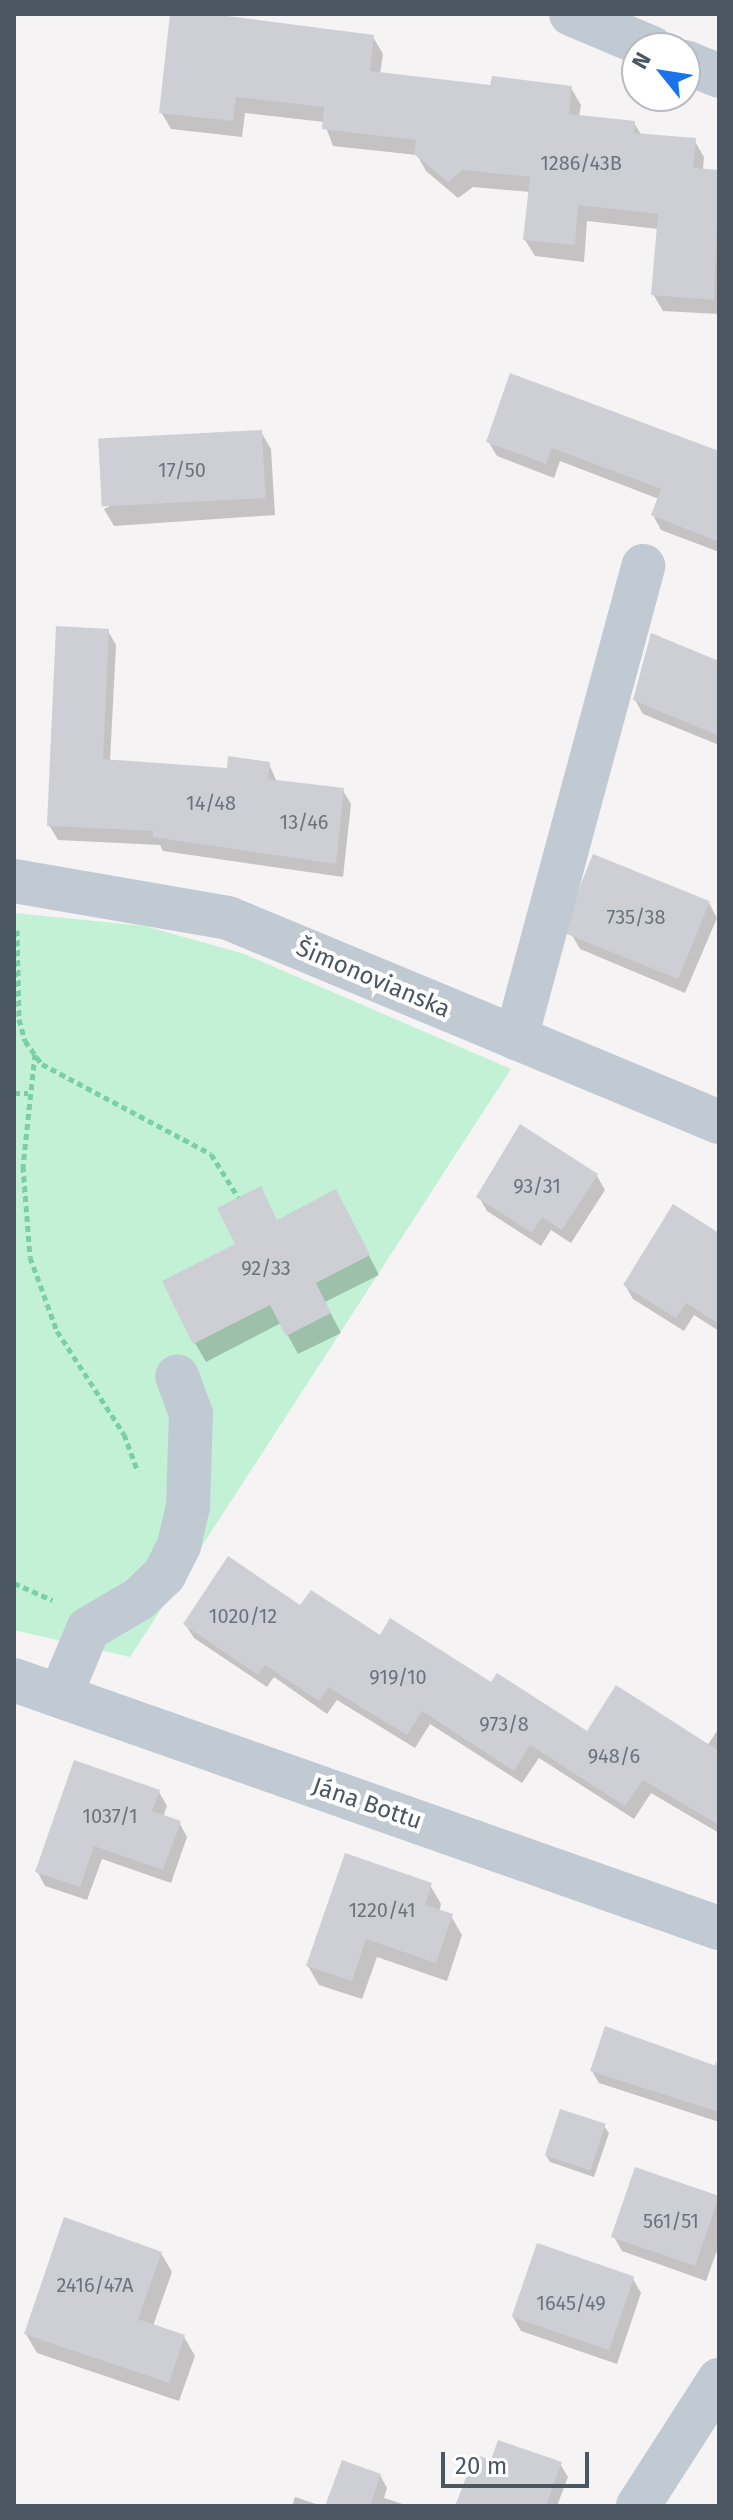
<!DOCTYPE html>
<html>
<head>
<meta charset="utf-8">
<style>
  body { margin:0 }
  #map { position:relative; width:733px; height:2520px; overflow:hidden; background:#f5f3f3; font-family:"Fira Sans",sans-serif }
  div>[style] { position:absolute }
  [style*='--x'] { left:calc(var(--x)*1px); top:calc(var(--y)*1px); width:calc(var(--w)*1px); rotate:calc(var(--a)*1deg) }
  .green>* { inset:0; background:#c3f1d5 }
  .shadow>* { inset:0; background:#0003 }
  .building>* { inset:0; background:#cdcfd5; transform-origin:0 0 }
  .path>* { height:5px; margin-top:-2.5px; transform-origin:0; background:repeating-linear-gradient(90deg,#7ad0a6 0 6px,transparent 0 10px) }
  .minor>* { height:44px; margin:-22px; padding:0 22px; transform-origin:22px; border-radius:22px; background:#c1cad2 }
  span { translate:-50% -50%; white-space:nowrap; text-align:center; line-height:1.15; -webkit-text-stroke:8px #fff; paint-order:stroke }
  .number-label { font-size:20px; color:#6b747e }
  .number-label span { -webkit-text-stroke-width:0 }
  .street-label { font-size:24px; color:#4a5661 }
  .frame { position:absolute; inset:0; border:16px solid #4a5661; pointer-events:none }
  .north { position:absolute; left:621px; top:32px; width:80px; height:80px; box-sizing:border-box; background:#fff; border:2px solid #b7bbc0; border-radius:50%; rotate:300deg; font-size:22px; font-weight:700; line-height:32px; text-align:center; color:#4a5661 }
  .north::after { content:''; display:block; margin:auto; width:28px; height:36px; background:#1a73e8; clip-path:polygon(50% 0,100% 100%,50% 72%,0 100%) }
  .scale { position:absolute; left:441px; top:2452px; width:148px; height:36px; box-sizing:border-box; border:4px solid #4a5661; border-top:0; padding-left:10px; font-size:24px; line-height:28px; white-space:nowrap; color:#4a5661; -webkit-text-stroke:6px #fff; paint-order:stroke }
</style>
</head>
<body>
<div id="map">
  <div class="green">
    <div style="clip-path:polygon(14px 913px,145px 926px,244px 954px,511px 1069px,130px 1657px,14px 1630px)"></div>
  </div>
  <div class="shadow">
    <div style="clip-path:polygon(172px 14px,373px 37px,383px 54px,380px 74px,492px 87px,571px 88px,581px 105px,579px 117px,634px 123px,642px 136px,694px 140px,704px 157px,703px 170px,719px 172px,719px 314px,663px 311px,653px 294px,658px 229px,587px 221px,584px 262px,535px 256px,525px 240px,530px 192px,473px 187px,458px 198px,426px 171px,417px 155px,333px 146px,324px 122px,245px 113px,242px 137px,171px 129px,161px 112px)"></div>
    <div style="clip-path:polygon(261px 432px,271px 449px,275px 515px,114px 526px,104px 509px)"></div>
    <div style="clip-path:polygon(488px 441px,719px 453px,719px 552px,661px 530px,653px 515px,659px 499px,560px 461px,554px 478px,497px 456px)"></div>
    <div style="clip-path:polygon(108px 631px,116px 645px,110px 761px,229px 770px,269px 764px,277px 782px,342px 789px,351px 804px,343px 877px,163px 851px,160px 845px,58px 840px,49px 825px)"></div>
    <div style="clip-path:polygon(719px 664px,719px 745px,643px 714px,635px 700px)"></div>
    <div style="clip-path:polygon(709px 903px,717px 918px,685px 993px,580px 949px,572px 935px)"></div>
    <div style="clip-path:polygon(597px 1176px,605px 1190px,571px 1243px,551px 1230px,541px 1246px,487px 1211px,479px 1197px)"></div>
    <div style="clip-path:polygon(346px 1211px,379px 1275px,325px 1302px,341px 1333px,298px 1354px,281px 1323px,206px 1362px,195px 1343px,278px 1222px)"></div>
    <div style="clip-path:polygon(719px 1235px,719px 1331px,694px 1315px,684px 1331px,633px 1299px,625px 1285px)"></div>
    <div style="clip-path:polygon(301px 1608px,492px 1685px,587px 1734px,707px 1746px,719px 1728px,719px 1833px,651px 1793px,634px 1819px,539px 1758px,522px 1783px,430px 1724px,415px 1748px,337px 1700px,327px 1714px,274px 1677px,267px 1687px,194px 1638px,185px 1624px)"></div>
    <div style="clip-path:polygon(159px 1792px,167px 1806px,163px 1817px,179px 1822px,187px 1837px,171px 1883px,102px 1859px,87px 1900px,45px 1886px,37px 1871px)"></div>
    <div style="clip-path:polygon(430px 1885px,441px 1904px,439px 1912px,451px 1916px,462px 1935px,447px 1981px,377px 1957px,362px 1999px,319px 1985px,308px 1966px)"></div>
    <div style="clip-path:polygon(716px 2061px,719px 2122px,599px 2083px,592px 2071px,714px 2067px)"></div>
    <div style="clip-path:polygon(604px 2126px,609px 2133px,594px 2177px,550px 2162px,546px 2155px)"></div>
    <div style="clip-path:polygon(636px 2170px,719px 2198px,719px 2245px,706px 2281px,622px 2251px,614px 2237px)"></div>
    <div style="clip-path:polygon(161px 2253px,172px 2272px,153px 2326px,184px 2337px,195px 2356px,179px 2401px,37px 2353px,26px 2334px)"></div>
    <div style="clip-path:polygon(633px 2279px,641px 2293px,617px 2364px,521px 2331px,513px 2317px)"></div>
    <div style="clip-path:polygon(475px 2457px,492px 2462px,560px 2464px,568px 2477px,557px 2506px,455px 2506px)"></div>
    <div style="clip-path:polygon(380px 2475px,387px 2488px,384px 2498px,409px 2506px,327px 2506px)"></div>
    <div style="clip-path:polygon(295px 2497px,322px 2506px,292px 2506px)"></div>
  </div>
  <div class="building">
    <div style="clip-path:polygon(170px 14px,212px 14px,374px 35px,370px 71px,490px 85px,492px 76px,572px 86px,569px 114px,635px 121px,634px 133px,696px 138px,693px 168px,719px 170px,714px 300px,651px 295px,658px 214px,578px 205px,575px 245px,523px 240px,530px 177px,463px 170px,448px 182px,414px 154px,416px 140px,322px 129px,324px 107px,236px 97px,233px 121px,159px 113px)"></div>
    <div style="clip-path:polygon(510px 373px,719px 451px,719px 542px,651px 515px,661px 489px,552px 448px,546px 464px,486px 442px)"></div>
    <div style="left:262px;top:430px;width:68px;height:164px;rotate:87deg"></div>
    <div style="clip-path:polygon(56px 626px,109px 629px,103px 759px,227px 768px,228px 756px,270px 762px,268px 779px,344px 788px,336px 864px,153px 837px,153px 831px,47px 826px)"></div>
    <div style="clip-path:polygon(651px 633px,719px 661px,719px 736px,633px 700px)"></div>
    <div style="left:593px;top:854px;width:126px;height:84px;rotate:22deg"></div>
    <div style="clip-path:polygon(520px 1124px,598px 1174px,562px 1230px,542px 1217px,532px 1233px,476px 1197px)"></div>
    <div style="clip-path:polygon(261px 1186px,277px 1220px,336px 1189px,370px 1255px,316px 1283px,331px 1313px,286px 1336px,270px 1305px,193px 1344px,162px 1281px,235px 1244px,217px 1208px)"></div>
    <div style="clip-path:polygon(673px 1204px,719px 1233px,719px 1324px,686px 1303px,676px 1318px,623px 1285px)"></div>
    <div style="clip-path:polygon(228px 1556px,300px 1605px,311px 1590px,380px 1635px,390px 1618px,491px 1682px,497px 1673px,587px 1731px,616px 1685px,719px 1751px,719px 1825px,643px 1780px,625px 1806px,530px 1745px,514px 1771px,422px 1711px,407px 1735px,328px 1687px,319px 1701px,265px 1665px,258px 1675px,183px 1624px)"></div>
    <div style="clip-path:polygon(74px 1760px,160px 1790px,152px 1811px,181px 1821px,163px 1870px,94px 1846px,80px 1887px,35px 1872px)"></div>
    <div style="clip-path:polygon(345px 1853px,432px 1883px,425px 1905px,453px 1914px,436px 1963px,366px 1939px,352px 1981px,306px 1966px)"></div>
    <div style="clip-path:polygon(605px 2026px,719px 2067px,719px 2112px,590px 2071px)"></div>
    <div style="left:560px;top:2109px;width:48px;height:49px;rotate:18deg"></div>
    <div style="left:635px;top:2167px;width:89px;height:74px;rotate:19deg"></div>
    <div style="clip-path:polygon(64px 2217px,162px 2252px,138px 2319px,185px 2335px,169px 2383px,24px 2334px)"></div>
    <div style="left:537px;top:2243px;width:103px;height:78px;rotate:19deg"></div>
    <div style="clip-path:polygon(498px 2440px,562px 2462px,546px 2506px,456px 2506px,474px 2454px,491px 2460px)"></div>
    <div style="clip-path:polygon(342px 2460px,381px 2474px,370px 2506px,325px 2506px)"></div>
  </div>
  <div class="path">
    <div style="--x:17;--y:930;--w:89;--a:88.7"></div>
    <div style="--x:19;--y:1019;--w:23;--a:75"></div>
    <div style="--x:25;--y:1041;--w:29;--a:54"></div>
    <div style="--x:42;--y:1064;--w:191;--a:28"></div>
    <div style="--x:211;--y:1154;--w:51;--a:57.9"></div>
    <div style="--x:35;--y:1054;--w:113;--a:96.1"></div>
    <div style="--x:23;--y:1166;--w:91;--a:85.6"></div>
    <div style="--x:30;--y:1257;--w:79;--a:70"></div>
    <div style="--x:57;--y:1331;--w:123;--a:57"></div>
    <div style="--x:124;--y:1434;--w:40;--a:69.8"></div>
    <div style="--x:14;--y:1093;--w:14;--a:0"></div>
    <div style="--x:14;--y:1583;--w:42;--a:24.1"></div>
  </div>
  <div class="minor">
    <div style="--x:571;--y:14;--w:88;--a:22.8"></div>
    <div style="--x:685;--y:62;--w:37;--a:22"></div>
    <div style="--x:14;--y:881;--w:217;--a:9.8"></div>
    <div style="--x:228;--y:918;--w:532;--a:22.56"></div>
    <div style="--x:516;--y:1038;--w:489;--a:-74.9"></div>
    <div style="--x:14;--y:1680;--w:747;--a:19.38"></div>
    <div style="--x:60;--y:1696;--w:73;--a:-67.3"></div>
    <div style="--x:88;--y:1629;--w:59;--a:-30.5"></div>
    <div style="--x:139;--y:1599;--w:35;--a:-44"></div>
    <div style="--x:164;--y:1575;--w:34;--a:-63"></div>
    <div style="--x:179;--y:1545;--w:39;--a:-77"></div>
    <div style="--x:188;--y:1507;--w:93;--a:-88.2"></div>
    <div style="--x:191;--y:1414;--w:40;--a:-110.2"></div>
    <div style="--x:638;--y:2506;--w:150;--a:-57.3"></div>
  </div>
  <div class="number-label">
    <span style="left:581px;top:163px">1286/43B</span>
    <span style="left:182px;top:470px">17/50</span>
    <span style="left:211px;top:803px">14/48</span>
    <span style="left:304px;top:822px">13/46</span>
    <span style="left:636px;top:917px">735/38</span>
    <span style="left:537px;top:1186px">93/31</span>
    <span style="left:266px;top:1268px">92/33</span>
    <span style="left:243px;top:1616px">1020/12</span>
    <span style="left:398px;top:1677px">919/10</span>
    <span style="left:504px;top:1724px">973/8</span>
    <span style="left:614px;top:1756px">948/6</span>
    <span style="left:110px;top:1816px">1037/1</span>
    <span style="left:382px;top:1910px">1220/41</span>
    <span style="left:671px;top:2221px">561/51</span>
    <span style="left:95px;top:2285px">2416/47A</span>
    <span style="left:571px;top:2303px">1645/49</span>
  </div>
  <div class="street-label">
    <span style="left:373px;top:979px;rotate:23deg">Šimonovianska</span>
    <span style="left:367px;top:1804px;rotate:19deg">Jána Bottu</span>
  </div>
  <div class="frame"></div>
  <div class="north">N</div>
  <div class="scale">20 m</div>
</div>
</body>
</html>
